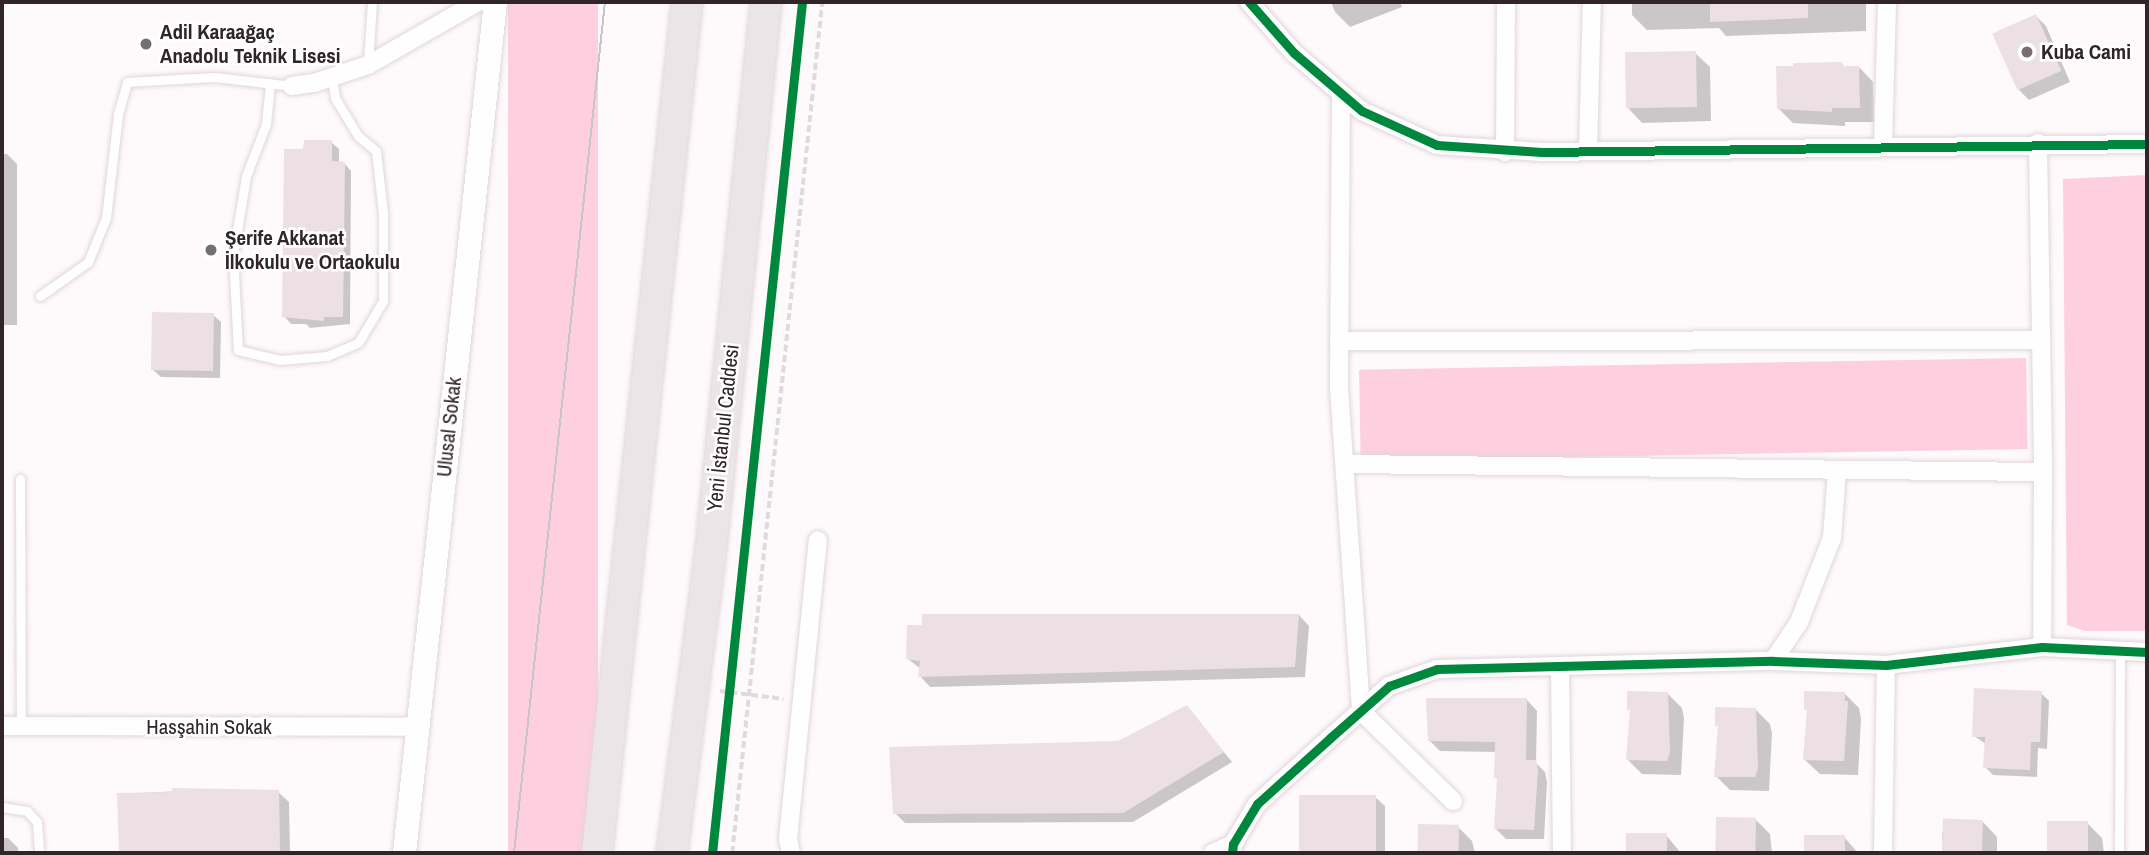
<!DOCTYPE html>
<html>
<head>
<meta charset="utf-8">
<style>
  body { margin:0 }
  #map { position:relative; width:2149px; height:855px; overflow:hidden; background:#fef9fb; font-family:"Archivo Narrow",sans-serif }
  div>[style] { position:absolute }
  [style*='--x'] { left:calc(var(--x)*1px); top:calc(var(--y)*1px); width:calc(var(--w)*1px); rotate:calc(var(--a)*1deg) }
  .green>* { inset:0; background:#fecfdf; transform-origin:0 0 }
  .shadow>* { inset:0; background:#0003 }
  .building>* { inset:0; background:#ede0e4; transform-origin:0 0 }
  .path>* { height:3.5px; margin-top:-1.75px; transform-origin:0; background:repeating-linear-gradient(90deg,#dedbdc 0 7px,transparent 0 10.5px) }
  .roads { filter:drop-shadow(0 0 2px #e0d6d9) drop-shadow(0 0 2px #e0d6d9) }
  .service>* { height:9px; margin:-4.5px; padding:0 4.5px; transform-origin:4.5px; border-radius:4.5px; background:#fffefe }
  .minor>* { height:18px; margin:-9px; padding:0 9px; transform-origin:9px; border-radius:9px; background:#fffefe }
  .tertiary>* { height:23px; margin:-11.5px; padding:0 11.5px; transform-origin:11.5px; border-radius:11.5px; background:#fffefe }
  .trunk>* { height:30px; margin:-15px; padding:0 15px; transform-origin:15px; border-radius:15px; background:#ece5e8 }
  .tram>* { height:2px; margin:-1px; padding:0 1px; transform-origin:1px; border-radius:1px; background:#c7c5c5 }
  .cycleway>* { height:9px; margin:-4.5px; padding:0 4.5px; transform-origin:4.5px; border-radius:4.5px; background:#00873e }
  .dots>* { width:19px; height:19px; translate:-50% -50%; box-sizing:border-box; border:4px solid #fff; border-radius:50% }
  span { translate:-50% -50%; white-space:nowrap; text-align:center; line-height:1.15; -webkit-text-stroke:5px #fff; paint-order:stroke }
  .poi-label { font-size:21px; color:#32252a; font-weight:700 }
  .left { translate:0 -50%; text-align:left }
  .street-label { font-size:21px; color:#32252a }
  .frame { position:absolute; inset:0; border:4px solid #32252a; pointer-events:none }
</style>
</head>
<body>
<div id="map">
  <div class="green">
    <div style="left:508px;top:2px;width:90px;height:856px"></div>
    <div style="clip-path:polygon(2147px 175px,2147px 631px,2085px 631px,2067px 625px,2063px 179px)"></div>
    <div style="left:2026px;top:358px;width:91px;height:667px;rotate:89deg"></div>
  </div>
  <div class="shadow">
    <div style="clip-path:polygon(1331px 2px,1400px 2px,1402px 7px,1350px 27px,1335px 12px)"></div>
    <div style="clip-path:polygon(1632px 2px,1866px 2px,1866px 31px,1726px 36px,1719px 28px,1647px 30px,1632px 15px)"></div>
    <div style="clip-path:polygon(2036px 16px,2046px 26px,2070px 82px,2029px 100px,2019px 90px)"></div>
    <div style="clip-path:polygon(1695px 53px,1710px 67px,1711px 121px,1642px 123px,1628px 108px)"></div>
    <div style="clip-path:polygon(1842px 64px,1845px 68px,1859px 67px,1873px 82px,1874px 122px,1845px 122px,1845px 126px,1793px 123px,1778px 108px)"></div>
    <div style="clip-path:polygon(331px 142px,339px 149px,339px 163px,344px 163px,351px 171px,350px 324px,310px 328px,306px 324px,291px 324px,284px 316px,305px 151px)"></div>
    <div style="clip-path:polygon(2px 154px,7px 154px,17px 164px,17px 325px,2px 325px)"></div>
    <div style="clip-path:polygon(213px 315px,221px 322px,220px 378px,161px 377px,153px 370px)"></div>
    <div style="clip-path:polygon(1299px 615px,1309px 626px,1305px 677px,930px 687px,920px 676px,921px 669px,908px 659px)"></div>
    <div style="clip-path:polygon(1667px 693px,1682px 708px,1684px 718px,1681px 775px,1642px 774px,1628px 760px,1631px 711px,1629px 709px)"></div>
    <div style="clip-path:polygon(1844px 693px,1859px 708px,1861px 718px,1858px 775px,1820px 774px,1805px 760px,1808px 711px)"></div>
    <div style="clip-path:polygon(2041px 693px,2049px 701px,2047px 749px,2038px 748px,2037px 777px,1993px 775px,1985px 767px,1986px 744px,1974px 736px)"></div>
    <div style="clip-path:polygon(1527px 700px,1537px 711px,1536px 763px,1545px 772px,1547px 782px,1544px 839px,1506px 839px,1495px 828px,1499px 780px,1497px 752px,1440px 751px,1429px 740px)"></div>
    <div style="clip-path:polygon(1187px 707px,1232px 762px,1133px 822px,905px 823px,895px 813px,1119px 743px)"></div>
    <div style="clip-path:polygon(1756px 710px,1770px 724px,1772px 733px,1769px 791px,1730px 790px,1716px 776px,1719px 727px,1717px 725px)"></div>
    <div style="clip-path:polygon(223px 789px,278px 792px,289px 802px,290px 853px,120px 853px,119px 794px)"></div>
    <div style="clip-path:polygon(1301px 797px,1375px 797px,1385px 806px,1385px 853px,1301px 853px)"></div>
    <div style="clip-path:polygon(1756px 820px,1770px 834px,1772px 853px,1718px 853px,1720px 837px)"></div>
    <div style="clip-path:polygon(1983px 822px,1997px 837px,1997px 853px,1943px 853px,1942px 832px)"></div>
    <div style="clip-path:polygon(2087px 823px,2102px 838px,2104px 853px,2050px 853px,2051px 841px)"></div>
    <div style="clip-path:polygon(1458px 827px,1472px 841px,1475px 853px,1421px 853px,1422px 845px)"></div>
    <div style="clip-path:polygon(1628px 834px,1666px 835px,1681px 853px,1628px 853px)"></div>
    <div style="clip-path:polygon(1844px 837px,1858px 853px,1805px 852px)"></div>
    <div style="clip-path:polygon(2px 838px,8px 838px,18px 848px,18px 853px,2px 853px)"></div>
  </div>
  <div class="building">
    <div style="clip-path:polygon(1710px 2px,1808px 2px,1808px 18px,1710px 22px)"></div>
    <div style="left:2036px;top:14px;width:62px;height:48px;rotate:66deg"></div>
    <div style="left:1696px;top:51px;width:56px;height:71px;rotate:89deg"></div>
    <div style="clip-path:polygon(1842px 62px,1842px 66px,1859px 66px,1860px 108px,1832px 108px,1832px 112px,1777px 109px,1776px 66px,1793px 66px,1793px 63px)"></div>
    <div style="clip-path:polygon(304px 140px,332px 140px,332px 161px,345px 162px,343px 317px,324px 317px,324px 321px,282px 317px,284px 149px,303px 149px)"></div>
    <div style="left:152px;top:312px;width:62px;height:58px;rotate:1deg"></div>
    <div style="clip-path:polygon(922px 614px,1299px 614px,1295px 667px,918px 677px,920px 661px,906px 659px,907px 625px,922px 625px)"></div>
    <div style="clip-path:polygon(1974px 688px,2042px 691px,2040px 742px,2031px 742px,2030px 770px,1983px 768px,1985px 737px,1972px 737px)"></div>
    <div style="clip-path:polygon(1627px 691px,1668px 692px,1670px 752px,1667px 761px,1626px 760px,1630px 710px,1627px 710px)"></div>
    <div style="clip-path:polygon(1804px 691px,1845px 692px,1845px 701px,1848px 701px,1844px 761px,1803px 760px,1807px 710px,1804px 710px)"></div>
    <div style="clip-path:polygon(1426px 698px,1527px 698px,1526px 760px,1536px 760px,1538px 770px,1534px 830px,1494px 829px,1497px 778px,1494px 778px,1495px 742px,1428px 741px)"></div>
    <div style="clip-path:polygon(1187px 705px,1224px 752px,1123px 813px,893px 814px,889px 747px,1118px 741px)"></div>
    <div style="clip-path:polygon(1715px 707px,1756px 708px,1758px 768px,1755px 777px,1714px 777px,1718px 726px,1715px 726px)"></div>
    <div style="clip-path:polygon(172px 788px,279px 790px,280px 851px,119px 853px,117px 793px,172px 792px)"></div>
    <div style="left:1299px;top:795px;width:77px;height:58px"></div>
    <div style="left:1716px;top:817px;width:40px;height:36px;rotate:1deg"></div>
    <div style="left:1983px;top:820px;width:33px;height:40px;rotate:92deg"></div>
    <div style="left:2047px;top:821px;width:41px;height:32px"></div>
    <div style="left:1418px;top:824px;width:41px;height:29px;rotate:1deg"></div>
    <div style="left:1626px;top:833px;width:41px;height:20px"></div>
    <div style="left:1804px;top:835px;width:41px;height:18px"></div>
  </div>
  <div class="path">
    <div style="--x:720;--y:691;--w:64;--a:7.1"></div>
    <div style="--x:732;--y:853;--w:856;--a:-83.96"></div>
  </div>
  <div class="roads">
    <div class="service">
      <div style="--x:368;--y:65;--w:63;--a:-86.4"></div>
      <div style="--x:270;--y:83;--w:41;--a:95.6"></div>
      <div style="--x:266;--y:124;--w:56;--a:111"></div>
      <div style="--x:246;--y:176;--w:80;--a:99.3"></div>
      <div style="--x:233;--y:255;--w:95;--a:87"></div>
      <div style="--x:238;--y:350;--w:43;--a:13.4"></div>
      <div style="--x:280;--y:360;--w:47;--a:-4.9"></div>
      <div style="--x:327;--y:356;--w:34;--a:-23"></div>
      <div style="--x:358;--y:343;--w:49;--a:-59.2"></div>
      <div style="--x:383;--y:301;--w:88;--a:-90"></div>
      <div style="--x:383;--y:213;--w:62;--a:-96.4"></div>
      <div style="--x:376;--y:151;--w:23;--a:-140"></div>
      <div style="--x:358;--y:136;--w:44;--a:-121.2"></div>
      <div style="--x:335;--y:98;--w:21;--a:-98"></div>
      <div style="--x:40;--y:296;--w:59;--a:-35.3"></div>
      <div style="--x:88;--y:262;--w:48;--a:-67.8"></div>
      <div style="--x:106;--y:218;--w:105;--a:-83.4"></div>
      <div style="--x:118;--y:114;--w:33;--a:-74"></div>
      <div style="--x:127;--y:82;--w:87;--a:-3.3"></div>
      <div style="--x:214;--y:77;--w:79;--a:6.6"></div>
      <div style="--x:20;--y:479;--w:247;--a:89.8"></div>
      <div style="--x:2;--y:807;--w:25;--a:9"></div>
      <div style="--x:27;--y:811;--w:15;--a:48"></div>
      <div style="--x:37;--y:822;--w:31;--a:86"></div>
      <div style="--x:2119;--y:853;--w:202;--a:-89.7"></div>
    </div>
    <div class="minor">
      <div style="--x:1249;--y:2;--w:68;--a:48.6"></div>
      <div style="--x:1294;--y:53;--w:89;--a:40.5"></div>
      <div style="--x:1362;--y:111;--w:82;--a:24.4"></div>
      <div style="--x:1437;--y:145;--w:105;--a:3.8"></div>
      <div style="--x:1542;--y:152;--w:605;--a:-0.76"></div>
      <div style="--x:292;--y:86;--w:22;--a:-8"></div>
      <div style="--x:314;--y:83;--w:57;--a:-18.4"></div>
      <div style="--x:368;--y:65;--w:127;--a:-29.8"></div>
      <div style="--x:1341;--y:93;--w:294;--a:90.4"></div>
      <div style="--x:1339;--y:387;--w:325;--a:86.1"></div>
      <div style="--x:1361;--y:711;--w:129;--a:44.4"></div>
      <div style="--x:2038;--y:143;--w:329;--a:89.1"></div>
      <div style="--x:2043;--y:472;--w:175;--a:90.3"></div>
      <div style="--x:1883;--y:146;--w:144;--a:-88.4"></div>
      <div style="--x:1588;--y:151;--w:149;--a:-88.5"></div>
      <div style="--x:1505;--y:152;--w:150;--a:-89.6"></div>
      <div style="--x:1339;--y:341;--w:702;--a:-0.08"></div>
      <div style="--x:1346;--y:464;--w:697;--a:0.66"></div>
      <div style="--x:1773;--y:661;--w:47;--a:-56.3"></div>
      <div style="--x:1799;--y:622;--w:90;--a:-68.6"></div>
      <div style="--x:1832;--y:538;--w:68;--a:-85.8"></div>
      <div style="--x:1560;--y:667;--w:186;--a:89.4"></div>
      <div style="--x:2;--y:726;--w:415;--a:0.1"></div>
      <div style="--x:791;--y:853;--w:14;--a:-102"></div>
      <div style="--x:788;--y:839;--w:300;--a:-84.3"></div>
      <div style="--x:1213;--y:853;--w:22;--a:-24"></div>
      <div style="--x:1232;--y:853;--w:9;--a:-84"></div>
      <div style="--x:1233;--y:844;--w:47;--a:-59"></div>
      <div style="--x:1257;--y:804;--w:98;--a:-42.1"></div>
      <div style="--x:1330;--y:738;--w:79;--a:-41.4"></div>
      <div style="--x:1389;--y:686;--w:51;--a:-19.5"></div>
      <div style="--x:1437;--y:669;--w:336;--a:-1.4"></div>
      <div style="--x:1773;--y:661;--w:113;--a:2"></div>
      <div style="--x:1886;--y:665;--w:157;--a:-6.6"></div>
      <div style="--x:2042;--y:647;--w:105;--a:2.7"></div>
      <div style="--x:1883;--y:853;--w:188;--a:-89.1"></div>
    </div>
    <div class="tertiary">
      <div style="--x:404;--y:853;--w:856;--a:-83.9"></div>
    </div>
    <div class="trunk">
      <div style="--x:597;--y:853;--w:856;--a:-83.96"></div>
      <div style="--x:672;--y:853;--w:306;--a:-82.7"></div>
      <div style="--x:711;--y:549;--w:550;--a:-84.26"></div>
    </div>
  </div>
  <div class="tram">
    <div style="--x:514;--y:853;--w:856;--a:-83.9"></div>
  </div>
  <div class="cycleway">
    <div style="--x:1249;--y:2;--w:68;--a:48.6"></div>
    <div style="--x:1294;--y:53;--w:89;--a:40.5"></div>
    <div style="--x:1362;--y:111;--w:82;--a:24.4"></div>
    <div style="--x:1437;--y:145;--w:105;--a:3.8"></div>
    <div style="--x:1542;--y:152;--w:605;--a:-0.76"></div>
    <div style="--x:712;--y:853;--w:856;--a:-83.96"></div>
    <div style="--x:1232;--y:853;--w:9;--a:-84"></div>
    <div style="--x:1233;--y:844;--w:47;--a:-59"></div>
    <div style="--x:1257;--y:804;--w:98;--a:-42.1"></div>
    <div style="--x:1330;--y:738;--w:79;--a:-41.4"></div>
    <div style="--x:1389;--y:686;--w:51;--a:-19.5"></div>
    <div style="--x:1437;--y:669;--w:336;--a:-1.4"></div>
    <div style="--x:1773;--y:661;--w:113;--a:2"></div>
    <div style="--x:1886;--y:665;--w:157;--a:-6.6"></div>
    <div style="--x:2042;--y:647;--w:105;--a:2.7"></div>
  </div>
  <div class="dots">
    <div style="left:146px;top:44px;background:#796f73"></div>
    <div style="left:2027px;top:52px;background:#796f73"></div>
    <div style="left:211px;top:250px;background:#796f73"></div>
  </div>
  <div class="poi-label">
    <span class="left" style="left:160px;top:44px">Adil Karaağaç<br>Anadolu Teknik Lisesi</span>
    <span class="left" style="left:2041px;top:52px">Kuba Cami</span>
    <span class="left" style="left:225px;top:250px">Şerife Akkanat<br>İlkokulu ve Ortaokulu</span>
  </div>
  <div class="street-label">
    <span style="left:449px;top:427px;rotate:-84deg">Ulusal Sokak</span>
    <span style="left:723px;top:428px;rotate:-84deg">Yeni İstanbul Caddesi</span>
    <span style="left:209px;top:727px">Hasşahin Sokak</span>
  </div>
  <div class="frame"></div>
</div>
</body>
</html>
